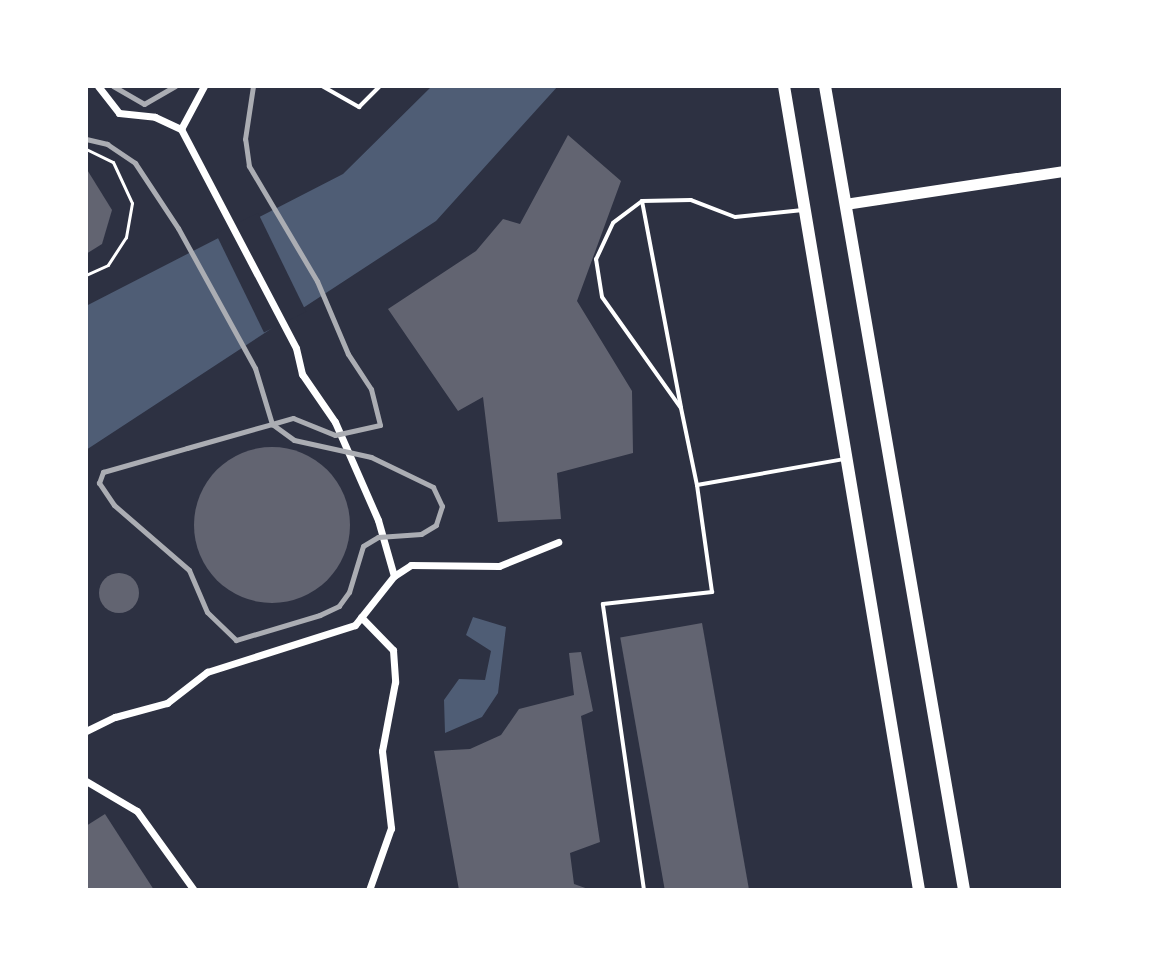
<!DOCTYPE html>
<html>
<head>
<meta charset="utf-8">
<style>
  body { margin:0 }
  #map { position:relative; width:1149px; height:976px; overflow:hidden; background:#2d3142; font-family:Rubik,sans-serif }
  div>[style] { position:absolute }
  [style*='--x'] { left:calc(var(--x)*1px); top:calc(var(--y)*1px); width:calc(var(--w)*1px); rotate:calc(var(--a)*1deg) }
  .water>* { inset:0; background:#4f5d75 }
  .pier>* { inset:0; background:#2d3142; transform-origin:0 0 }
  .building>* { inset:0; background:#626471; transform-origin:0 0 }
  .round { border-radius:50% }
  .path>* { height:3px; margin:-1.5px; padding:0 1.5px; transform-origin:1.5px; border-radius:1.5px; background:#fff }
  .service>* { height:4px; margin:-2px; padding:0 2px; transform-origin:2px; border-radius:2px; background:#fff }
  .pedestrian>* { height:7px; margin:-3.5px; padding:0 3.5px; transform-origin:3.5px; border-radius:3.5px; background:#fff }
  .tertiary>* { height:11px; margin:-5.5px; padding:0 5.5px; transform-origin:5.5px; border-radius:5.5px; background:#fff }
  .secondary>* { height:12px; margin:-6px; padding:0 6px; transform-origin:6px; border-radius:6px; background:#fff }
  .rail>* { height:5px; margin:-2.5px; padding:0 2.5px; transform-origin:2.5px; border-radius:2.5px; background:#abadb3 }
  span { translate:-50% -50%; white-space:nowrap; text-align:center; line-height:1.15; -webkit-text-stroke:8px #fff; paint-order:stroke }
  .frame { position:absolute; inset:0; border:88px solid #fff; pointer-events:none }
</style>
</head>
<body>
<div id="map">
  <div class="water">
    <div style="clip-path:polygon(432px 86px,558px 86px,436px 221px,86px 450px,86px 306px,343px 174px)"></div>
    <div style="clip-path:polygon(473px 617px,506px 627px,498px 693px,482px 717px,445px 733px,444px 700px,459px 679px,485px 680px,491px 651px,466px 635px)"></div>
  </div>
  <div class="pier">
    <div style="left:258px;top:213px;width:110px;height:47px;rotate:64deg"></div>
  </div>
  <div class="building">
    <div style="clip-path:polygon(568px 135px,621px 181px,577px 301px,632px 391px,633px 453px,557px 473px,561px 519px,498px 522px,483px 397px,458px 411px,388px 309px,476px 251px,503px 219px,520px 224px)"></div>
    <div style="clip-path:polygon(86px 168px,112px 210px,102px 244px,86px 254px)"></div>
    <div class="round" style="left:194px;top:447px;width:156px;height:156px"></div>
    <div class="round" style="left:99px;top:573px;width:40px;height:40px"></div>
    <div style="left:702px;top:623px;width:271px;height:83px;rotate:80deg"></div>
    <div style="clip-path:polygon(581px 652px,593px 711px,581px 716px,600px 842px,570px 853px,574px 884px,591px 890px,459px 890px,434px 751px,470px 749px,501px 735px,519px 709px,574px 695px,569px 653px)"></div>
    <div style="clip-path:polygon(105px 814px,154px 890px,86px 890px,86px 826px)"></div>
  </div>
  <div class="path">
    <div style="--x:86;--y:149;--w:30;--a:26"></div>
    <div style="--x:113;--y:162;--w:45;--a:65.1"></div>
    <div style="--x:132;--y:203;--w:35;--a:100"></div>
    <div style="--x:126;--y:237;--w:33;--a:123"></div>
    <div style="--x:108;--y:265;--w:24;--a:156"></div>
  </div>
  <div class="service">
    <div style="--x:322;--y:86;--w:43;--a:29.6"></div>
    <div style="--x:359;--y:107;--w:30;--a:-45"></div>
    <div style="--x:642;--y:201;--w:210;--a:79.3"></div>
    <div style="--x:803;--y:210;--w:68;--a:174.1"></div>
    <div style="--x:735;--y:217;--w:47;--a:-158.9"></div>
    <div style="--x:691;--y:200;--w:49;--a:178.8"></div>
    <div style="--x:642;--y:201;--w:36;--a:143"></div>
    <div style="--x:613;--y:223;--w:40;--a:115"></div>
    <div style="--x:596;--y:259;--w:38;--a:81"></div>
    <div style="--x:602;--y:297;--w:136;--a:54.6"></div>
    <div style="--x:681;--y:408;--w:79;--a:78.3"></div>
    <div style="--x:697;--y:485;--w:149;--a:-10"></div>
    <div style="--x:644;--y:890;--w:289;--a:-98.2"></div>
    <div style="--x:603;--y:604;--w:110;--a:-6.3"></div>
    <div style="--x:712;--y:592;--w:108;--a:-98"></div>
  </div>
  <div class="pedestrian">
    <div style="--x:98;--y:86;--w:34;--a:52"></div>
    <div style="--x:119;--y:113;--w:36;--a:6"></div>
    <div style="--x:155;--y:117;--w:29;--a:25"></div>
    <div style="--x:181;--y:129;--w:49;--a:-61.9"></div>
    <div style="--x:181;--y:129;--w:247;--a:62.3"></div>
    <div style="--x:296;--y:348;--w:27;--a:77"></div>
    <div style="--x:302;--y:374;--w:58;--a:55.5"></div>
    <div style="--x:335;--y:422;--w:107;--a:66.3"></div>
    <div style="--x:378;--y:520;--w:58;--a:74.1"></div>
    <div style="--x:361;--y:617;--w:46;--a:45.9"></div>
    <div style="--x:393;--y:650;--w:32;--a:86"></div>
    <div style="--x:395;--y:682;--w:70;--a:100.7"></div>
    <div style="--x:382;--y:751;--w:78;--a:83.3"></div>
    <div style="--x:391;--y:828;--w:66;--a:109.5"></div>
    <div style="--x:86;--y:731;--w:32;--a:-26"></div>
    <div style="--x:115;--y:717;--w:54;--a:-15.1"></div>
    <div style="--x:167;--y:703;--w:51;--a:-37.8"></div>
    <div style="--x:207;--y:672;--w:155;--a:-17.6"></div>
    <div style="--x:355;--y:625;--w:63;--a:-51.5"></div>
    <div style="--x:394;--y:576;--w:20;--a:-33"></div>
    <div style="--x:411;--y:565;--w:88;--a:0.7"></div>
    <div style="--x:499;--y:566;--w:64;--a:-22.1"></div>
    <div style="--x:86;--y:781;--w:59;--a:30.5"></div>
    <div style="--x:137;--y:811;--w:97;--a:54.2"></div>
  </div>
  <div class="tertiary">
    <div style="--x:845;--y:204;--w:220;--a:-8.6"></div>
  </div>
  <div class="secondary">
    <div style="--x:784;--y:86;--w:815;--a:80.47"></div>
    <div style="--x:825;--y:86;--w:816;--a:80.19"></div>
  </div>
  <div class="rail">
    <div style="--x:113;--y:86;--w:36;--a:30"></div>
    <div style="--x:144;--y:104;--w:36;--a:-30"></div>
    <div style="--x:86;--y:139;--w:22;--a:13"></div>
    <div style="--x:107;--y:144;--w:34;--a:34"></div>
    <div style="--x:135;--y:163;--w:78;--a:56.5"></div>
    <div style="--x:178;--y:228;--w:160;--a:61.2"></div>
    <div style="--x:255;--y:368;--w:59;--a:73.1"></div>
    <div style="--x:272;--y:424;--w:27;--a:36"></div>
    <div style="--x:294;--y:440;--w:79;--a:12.4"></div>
    <div style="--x:371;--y:457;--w:69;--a:25.8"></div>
    <div style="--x:433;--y:487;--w:21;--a:65"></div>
    <div style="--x:442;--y:506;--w:20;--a:108"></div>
    <div style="--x:436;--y:525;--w:17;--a:149"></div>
    <div style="--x:421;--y:534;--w:43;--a:176"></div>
    <div style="--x:378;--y:537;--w:17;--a:149"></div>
    <div style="--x:363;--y:546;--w:48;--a:106.9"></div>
    <div style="--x:349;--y:592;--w:17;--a:126"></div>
    <div style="--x:339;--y:606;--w:21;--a:155"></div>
    <div style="--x:320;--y:615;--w:88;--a:163.4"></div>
    <div style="--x:236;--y:640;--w:40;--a:-136"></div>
    <div style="--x:207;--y:612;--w:46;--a:-113.2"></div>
    <div style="--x:189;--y:570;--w:99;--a:-139.1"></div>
    <div style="--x:114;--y:505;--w:27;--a:-124"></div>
    <div style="--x:99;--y:483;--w:12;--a:-70"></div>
    <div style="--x:103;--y:472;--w:87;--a:-15.9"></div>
    <div style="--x:187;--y:448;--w:88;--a:-15.8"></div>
    <div style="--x:272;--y:424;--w:22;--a:-16"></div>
    <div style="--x:293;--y:418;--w:45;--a:22"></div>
    <div style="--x:335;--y:435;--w:46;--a:-12.5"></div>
    <div style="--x:380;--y:425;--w:37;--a:-104"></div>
    <div style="--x:371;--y:389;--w:42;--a:-123.3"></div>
    <div style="--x:348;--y:354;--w:79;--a:-113"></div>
    <div style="--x:317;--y:281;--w:134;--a:-120.6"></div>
    <div style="--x:249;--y:166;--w:27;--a:-98"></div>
    <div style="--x:245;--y:139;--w:54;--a:-81.4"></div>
  </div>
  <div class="frame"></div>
</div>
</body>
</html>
